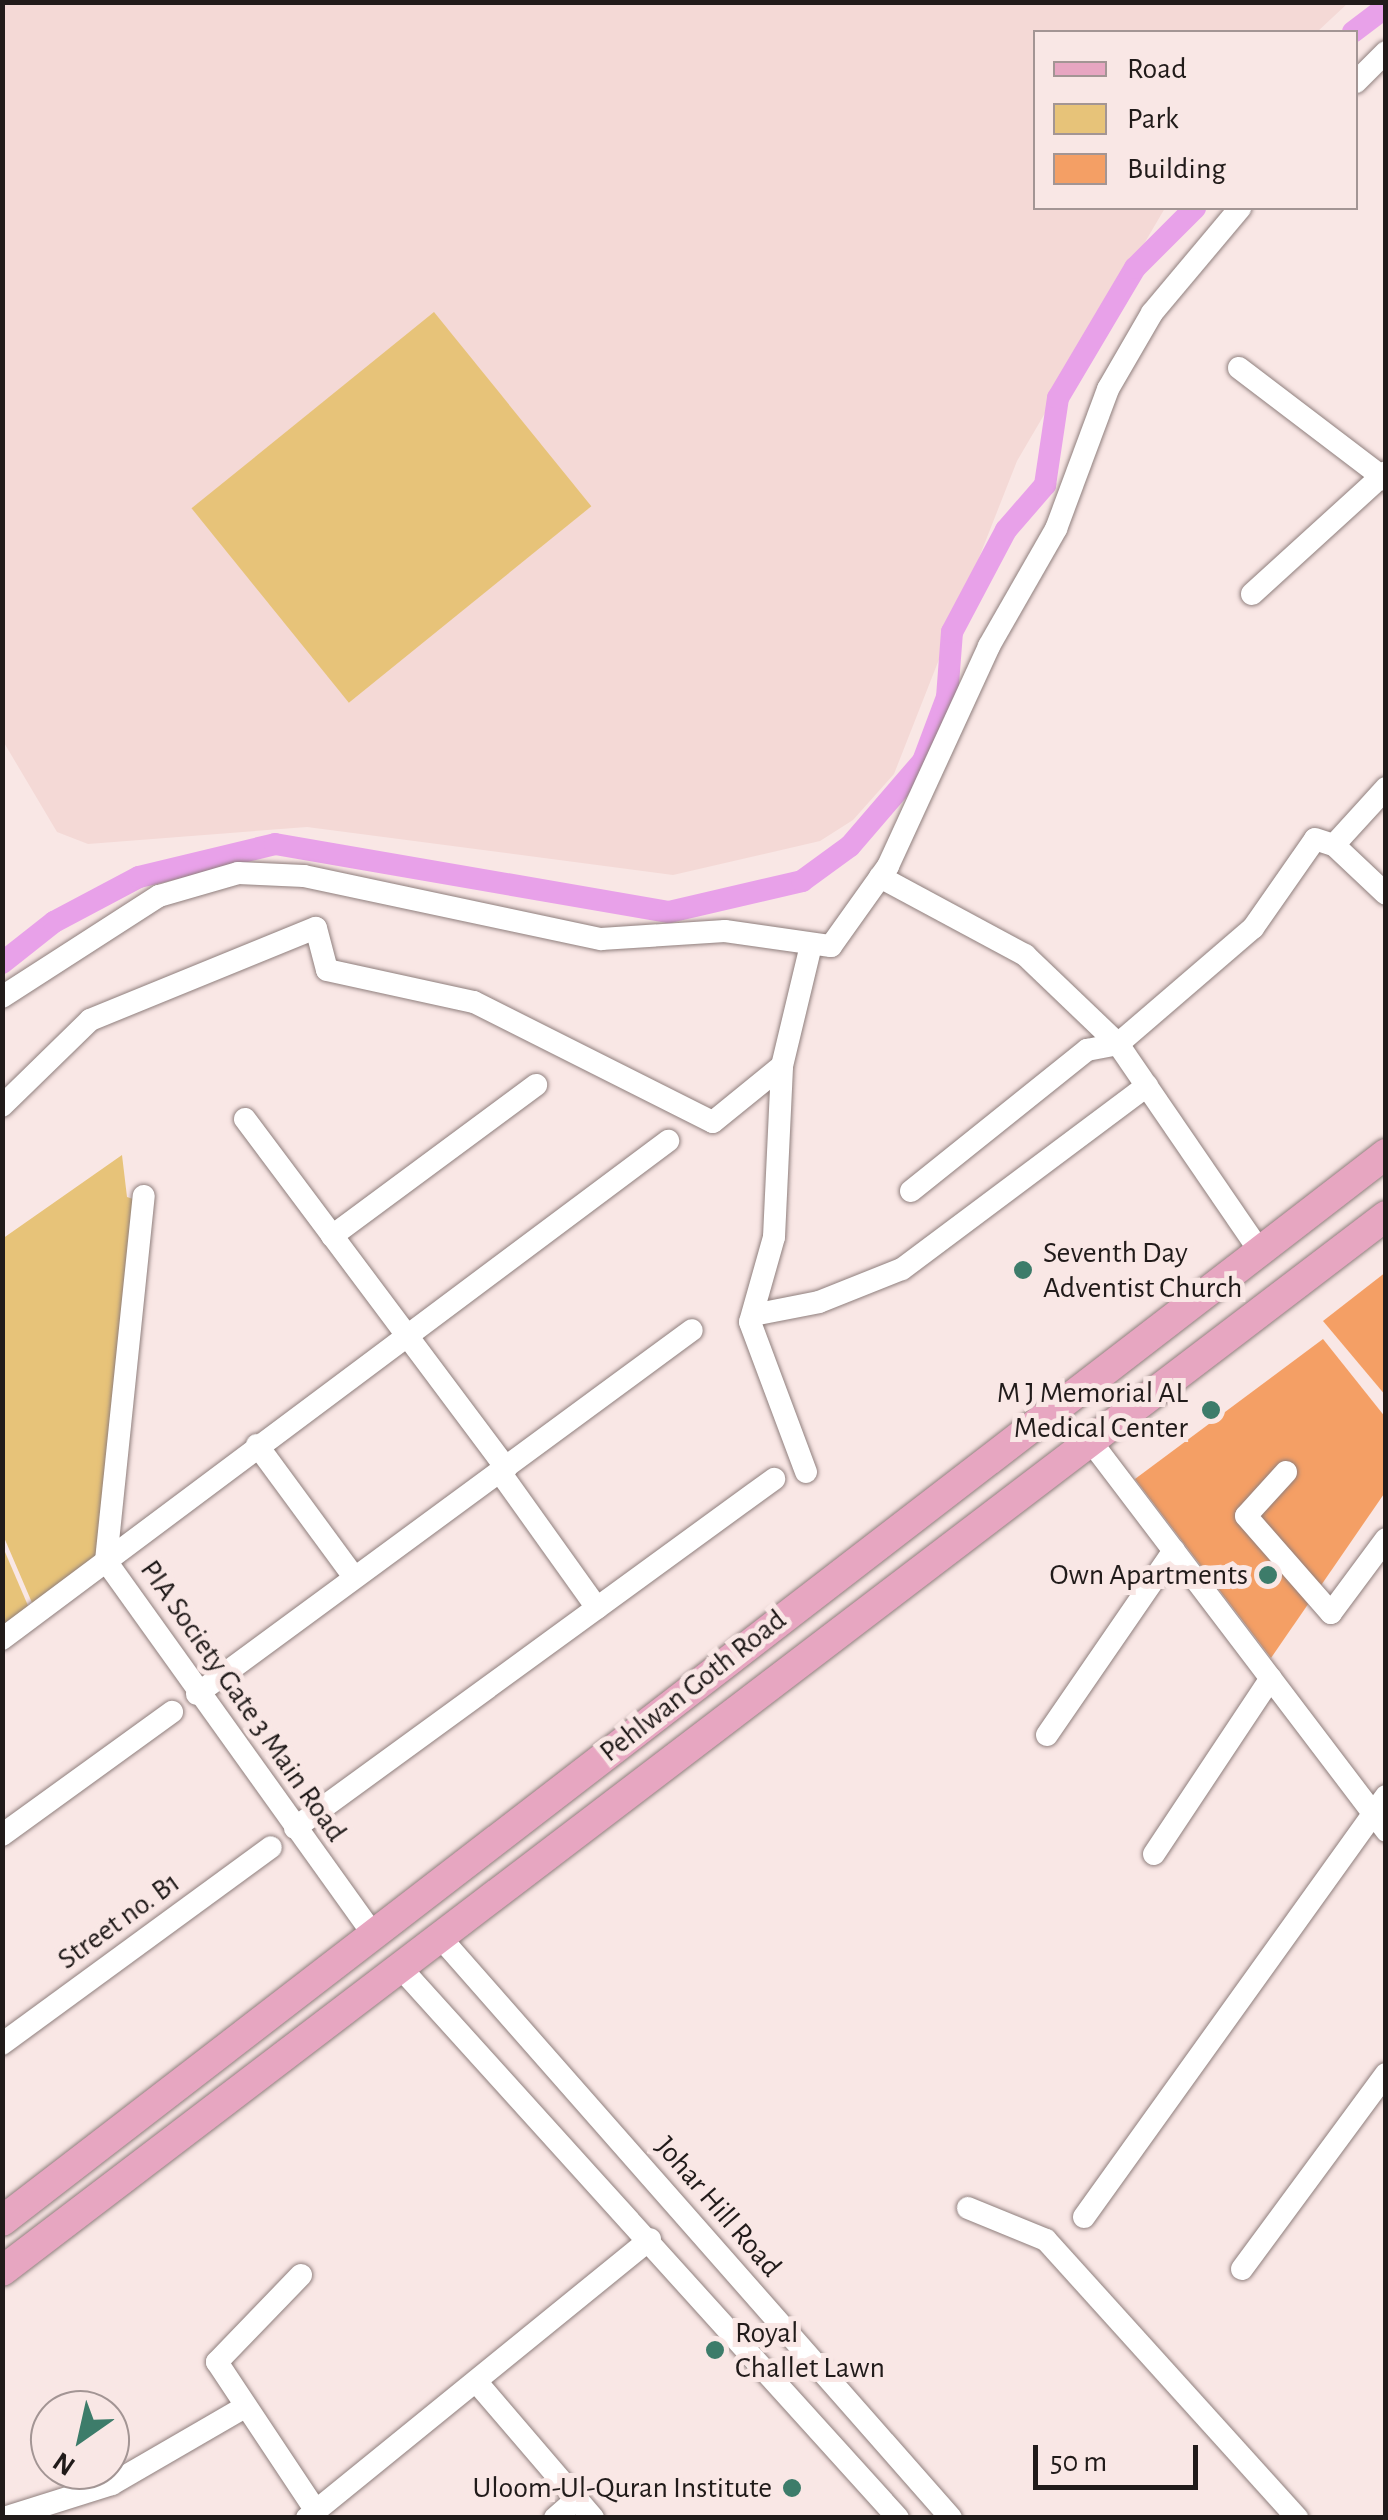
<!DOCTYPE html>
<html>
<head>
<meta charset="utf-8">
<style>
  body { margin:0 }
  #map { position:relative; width:1388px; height:2520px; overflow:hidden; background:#f9e7e5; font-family:"Alegreya Sans",sans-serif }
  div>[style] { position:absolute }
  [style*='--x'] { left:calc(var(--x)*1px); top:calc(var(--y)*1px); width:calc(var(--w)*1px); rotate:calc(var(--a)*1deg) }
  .built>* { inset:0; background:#f4d9d6 }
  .green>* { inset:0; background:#e7c379; transform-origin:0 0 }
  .canal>* { height:22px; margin:-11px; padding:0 11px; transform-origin:11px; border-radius:11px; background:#e8a1e9 }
  .building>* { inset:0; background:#f49f65 }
  .roads { filter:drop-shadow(0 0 2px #8f7f7d) drop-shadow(0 0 2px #8f7f7d) }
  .minor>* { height:22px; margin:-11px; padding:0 11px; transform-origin:11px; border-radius:11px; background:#fff }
  .major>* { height:30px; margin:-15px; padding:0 15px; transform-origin:15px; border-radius:15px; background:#e7a6c1 }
  .dots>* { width:28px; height:28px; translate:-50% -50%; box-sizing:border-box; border:5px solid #f9e7e5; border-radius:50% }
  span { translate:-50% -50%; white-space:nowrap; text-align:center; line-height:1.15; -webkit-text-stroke:10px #f9e7e5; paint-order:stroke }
  .poi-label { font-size:30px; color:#211b1a }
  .left { translate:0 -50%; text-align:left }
  .right { translate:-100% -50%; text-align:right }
  .street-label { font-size:30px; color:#211b1a }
  .frame { position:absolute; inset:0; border:5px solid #211b1a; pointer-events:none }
  .legend { position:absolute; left:1033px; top:30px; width:325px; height:180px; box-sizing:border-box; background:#f9e7e5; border:2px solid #a39594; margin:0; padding:12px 18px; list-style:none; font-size:30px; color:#211b1a }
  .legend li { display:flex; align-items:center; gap:20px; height:50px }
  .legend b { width:50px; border:2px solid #a39594 }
  .north { position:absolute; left:30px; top:2390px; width:100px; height:100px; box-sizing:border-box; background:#f9e7e5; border:2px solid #a39594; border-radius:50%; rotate:214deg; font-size:28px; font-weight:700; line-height:40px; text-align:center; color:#211b1a }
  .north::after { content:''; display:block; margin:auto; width:35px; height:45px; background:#3d7c6a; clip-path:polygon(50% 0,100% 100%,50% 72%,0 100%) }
  .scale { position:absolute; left:1033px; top:2445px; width:165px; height:45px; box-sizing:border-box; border:5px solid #211b1a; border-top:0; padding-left:12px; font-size:30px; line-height:35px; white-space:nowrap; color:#211b1a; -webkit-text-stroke:8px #f9e7e5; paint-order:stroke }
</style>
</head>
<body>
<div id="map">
  <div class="built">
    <div style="clip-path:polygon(2px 3px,1348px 3px,1317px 32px,1036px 32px,1036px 208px,1165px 208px,1017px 461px,894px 774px,853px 820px,820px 841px,673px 875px,307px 827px,88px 844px,57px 832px,3px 741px)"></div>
  </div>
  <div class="green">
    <div style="left:434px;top:312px;width:250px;height:312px;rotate:51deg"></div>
    <div style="clip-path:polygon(122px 1155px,127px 1197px,136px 1200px,106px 1562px,33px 1605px,3px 1535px,2px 1239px)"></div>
    <div style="clip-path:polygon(2px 1545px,29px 1608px,2px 1627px)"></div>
  </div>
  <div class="canal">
    <div style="--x:1353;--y:32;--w:41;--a:-37.1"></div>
    <div style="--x:2;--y:963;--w:66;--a:-38.3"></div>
    <div style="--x:54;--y:922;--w:96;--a:-27.9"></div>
    <div style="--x:139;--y:877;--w:140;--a:-13.6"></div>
    <div style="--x:275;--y:844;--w:400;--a:9.8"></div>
    <div style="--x:669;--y:912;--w:137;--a:-13.1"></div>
    <div style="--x:802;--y:881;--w:59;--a:-36.1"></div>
    <div style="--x:850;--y:846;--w:112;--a:-49.3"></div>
    <div style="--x:923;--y:761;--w:68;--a:-69.4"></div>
    <div style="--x:947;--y:697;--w:65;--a:-85.6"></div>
    <div style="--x:952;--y:632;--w:115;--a:-62.1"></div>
    <div style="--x:1006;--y:530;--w:60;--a:-49.1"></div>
    <div style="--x:1045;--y:485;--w:88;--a:-81.5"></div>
    <div style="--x:1058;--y:398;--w:151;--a:-59.4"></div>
    <div style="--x:1135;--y:268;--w:85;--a:-45"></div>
  </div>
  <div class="building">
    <div style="clip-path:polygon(1386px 1272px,1386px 1396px,1323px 1321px)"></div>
    <div style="clip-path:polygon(1323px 1339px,1386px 1418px,1386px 1491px,1271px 1658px,1135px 1479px)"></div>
  </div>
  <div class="roads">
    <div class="minor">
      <div style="--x:1356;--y:82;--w:42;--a:-45"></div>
      <div style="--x:1239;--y:368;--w:185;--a:37.3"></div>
      <div style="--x:1252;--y:594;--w:181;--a:-42.3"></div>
      <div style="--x:1386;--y:788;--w:77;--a:132.4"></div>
      <div style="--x:1334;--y:845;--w:71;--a:43.3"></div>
      <div style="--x:880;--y:877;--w:165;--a:28.3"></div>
      <div style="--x:1025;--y:955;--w:129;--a:43.7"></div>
      <div style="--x:1118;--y:1044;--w:251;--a:55.6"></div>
      <div style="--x:2;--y:997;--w:187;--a:-32.8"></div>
      <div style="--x:159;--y:896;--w:82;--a:-16.2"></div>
      <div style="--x:238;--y:873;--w:66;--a:2.6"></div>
      <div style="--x:304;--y:876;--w:304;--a:12"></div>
      <div style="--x:601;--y:939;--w:124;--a:-3.7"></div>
      <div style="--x:725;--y:931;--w:107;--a:8.1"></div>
      <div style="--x:831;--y:946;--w:98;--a:-54.5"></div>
      <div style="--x:888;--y:866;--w:242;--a:-65.3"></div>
      <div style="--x:989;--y:646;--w:135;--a:-60.2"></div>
      <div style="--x:1056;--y:529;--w:149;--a:-69.6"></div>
      <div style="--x:1108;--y:389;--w:88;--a:-59.9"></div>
      <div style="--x:1152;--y:313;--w:137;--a:-50"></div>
      <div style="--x:2;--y:1106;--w:123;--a:-44.3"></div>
      <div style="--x:90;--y:1020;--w:244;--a:-22.2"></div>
      <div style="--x:316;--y:928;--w:43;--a:75.3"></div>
      <div style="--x:327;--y:970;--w:150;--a:12.3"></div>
      <div style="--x:474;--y:1002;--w:267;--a:26.7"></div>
      <div style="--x:713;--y:1122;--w:89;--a:-39.1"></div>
      <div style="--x:245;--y:1119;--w:436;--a:53.2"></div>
      <div style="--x:911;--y:1191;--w:226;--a:-38.7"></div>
      <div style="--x:1087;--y:1050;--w:32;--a:-11"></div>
      <div style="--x:1118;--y:1044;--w:178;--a:-40.7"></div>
      <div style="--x:1253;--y:928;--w:108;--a:-55.1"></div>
      <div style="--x:1315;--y:839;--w:20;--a:18"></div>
      <div style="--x:332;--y:1236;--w:254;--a:-36.5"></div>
      <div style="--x:753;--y:1315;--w:67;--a:-11.1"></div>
      <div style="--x:819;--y:1302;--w:89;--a:-21.7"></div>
      <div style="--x:902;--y:1269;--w:306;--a:-36.8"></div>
      <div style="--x:1092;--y:1443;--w:487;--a:52.8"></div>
      <div style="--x:257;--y:1445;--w:164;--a:53.7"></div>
      <div style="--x:500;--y:1472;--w:167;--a:54.5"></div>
      <div style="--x:806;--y:1472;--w:160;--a:-110.5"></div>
      <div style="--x:750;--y:1322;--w:88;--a:-74.2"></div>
      <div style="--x:774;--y:1237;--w:171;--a:-87.3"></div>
      <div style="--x:782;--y:1066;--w:124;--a:-76.5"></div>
      <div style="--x:1286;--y:1472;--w:59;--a:132.3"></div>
      <div style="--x:1246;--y:1516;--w:129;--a:48.8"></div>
      <div style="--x:1331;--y:1613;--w:92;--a:-53.4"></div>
      <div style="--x:106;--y:1561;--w:457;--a:54.4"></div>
      <div style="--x:106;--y:1561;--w:367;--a:-84.1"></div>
      <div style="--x:2;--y:1639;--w:832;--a:-36.79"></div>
      <div style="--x:197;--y:1694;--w:614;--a:-36.33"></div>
      <div style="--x:1047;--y:1735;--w:224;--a:-55.5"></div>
      <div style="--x:295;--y:1828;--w:593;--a:-36.08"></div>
      <div style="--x:2;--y:1835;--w:210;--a:-35.9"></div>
      <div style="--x:1154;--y:1854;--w:211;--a:-56.4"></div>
      <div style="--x:439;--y:1936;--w:775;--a:48.66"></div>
      <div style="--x:399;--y:1966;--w:744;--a:47.89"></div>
      <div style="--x:2;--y:2044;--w:333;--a:-36.2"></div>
      <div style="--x:968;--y:2208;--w:84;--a:22.3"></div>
      <div style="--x:1046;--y:2240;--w:375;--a:47.9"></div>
      <div style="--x:1084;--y:2217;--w:518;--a:-54.35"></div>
      <div style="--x:1242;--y:2269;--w:242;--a:-53.6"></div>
      <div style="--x:301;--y:2275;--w:121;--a:134"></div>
      <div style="--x:217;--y:2362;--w:179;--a:56.4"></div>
      <div style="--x:480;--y:2386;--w:174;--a:49.4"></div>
      <div style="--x:4;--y:2518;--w:113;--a:-17.5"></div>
      <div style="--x:112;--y:2484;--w:151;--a:-30.1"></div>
      <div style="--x:307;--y:2518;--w:442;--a:-39.1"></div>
      <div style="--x:555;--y:2518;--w:28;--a:-41"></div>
    </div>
    <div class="major">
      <div style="--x:2;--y:2221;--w:1748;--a:-37.63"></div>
      <div style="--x:2;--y:2271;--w:1740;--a:-37.32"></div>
    </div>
  </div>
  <div class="dots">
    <div style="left:1023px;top:1270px;background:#3d7c6a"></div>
    <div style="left:1211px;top:1410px;background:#3d7c6a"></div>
    <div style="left:1268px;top:1575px;background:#3d7c6a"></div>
    <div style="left:715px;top:2350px;background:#3d7c6a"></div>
    <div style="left:792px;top:2488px;background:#3d7c6a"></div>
  </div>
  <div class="poi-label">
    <span class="left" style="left:1043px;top:1270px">Seventh Day<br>Adventist Church</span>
    <span class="right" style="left:1188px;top:1410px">M J Memorial AL<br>Medical Center</span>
    <span class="right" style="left:1248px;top:1575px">Own Apartments</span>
    <span class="left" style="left:735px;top:2350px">Royal<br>Challet Lawn</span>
    <span class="right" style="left:772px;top:2488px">Uloom-Ul-Quran Institute</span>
  </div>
  <div class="street-label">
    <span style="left:693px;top:1686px;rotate:-38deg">Pehlwan Goth Road</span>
    <span style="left:243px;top:1701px;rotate:55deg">PIA Society Gate 3 Main Road</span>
    <span style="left:119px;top:1921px;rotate:-36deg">Street no. B1</span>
    <span style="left:718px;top:2207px;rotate:49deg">Johar Hill Road</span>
  </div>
  <div class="frame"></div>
  <ul class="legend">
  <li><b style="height:12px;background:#e7a6c1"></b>Road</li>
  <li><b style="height:28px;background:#e7c379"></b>Park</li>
  <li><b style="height:28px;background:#f49f65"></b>Building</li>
  </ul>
  <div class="north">N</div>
  <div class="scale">50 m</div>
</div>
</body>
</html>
